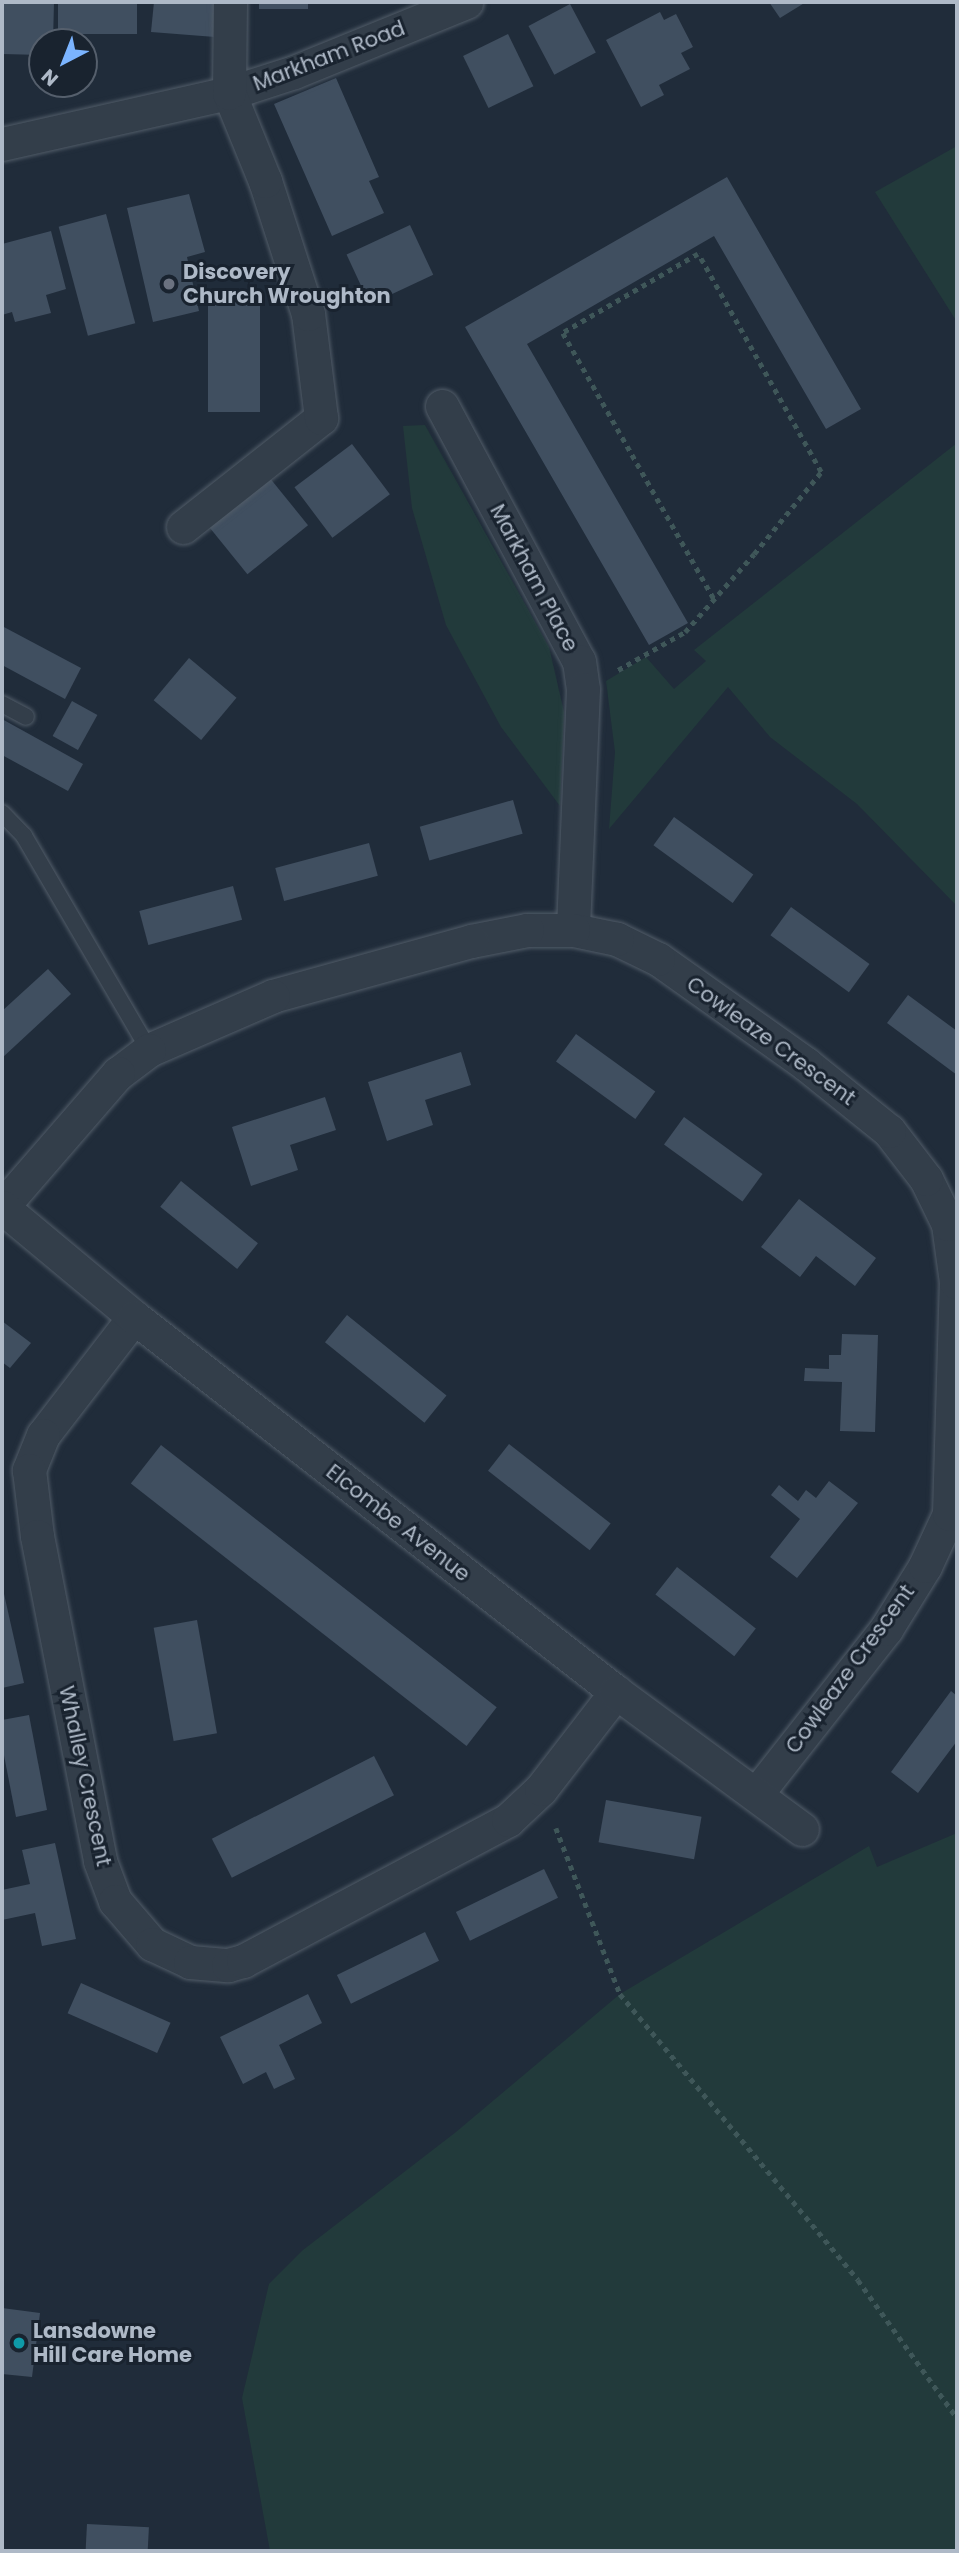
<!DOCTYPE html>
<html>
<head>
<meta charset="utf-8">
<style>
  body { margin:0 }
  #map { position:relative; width:959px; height:2553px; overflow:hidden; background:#202c3a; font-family:Poppins,sans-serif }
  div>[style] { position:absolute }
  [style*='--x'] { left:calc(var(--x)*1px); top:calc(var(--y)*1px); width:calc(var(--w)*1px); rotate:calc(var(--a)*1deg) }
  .green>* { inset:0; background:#223a3b }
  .building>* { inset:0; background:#404f60; transform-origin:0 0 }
  .path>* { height:4.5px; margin-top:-2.25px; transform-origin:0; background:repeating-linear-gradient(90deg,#3f5759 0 5px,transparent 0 10px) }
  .roads { filter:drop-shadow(0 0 2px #515c68) drop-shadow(0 0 2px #515c68) }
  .service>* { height:16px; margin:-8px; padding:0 8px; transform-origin:8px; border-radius:8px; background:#333e4a }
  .minor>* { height:33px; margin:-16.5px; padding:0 16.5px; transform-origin:16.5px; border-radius:16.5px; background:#333e4a }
  .dots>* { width:19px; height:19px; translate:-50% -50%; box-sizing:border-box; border:4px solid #19232f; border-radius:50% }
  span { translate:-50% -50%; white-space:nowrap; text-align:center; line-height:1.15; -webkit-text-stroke:6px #19232f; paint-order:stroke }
  .street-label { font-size:21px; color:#aeb9c7 }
  .poi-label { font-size:21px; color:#aeb9c7; font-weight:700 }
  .left { translate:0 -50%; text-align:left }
  .frame { position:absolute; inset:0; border:4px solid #aeb9c7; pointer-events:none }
  .north { position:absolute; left:28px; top:28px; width:70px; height:70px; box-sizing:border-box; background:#19232f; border:2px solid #555f6c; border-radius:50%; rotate:222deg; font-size:19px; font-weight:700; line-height:28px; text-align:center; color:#aeb9c7 }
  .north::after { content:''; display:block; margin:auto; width:24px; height:32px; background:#7bb4ff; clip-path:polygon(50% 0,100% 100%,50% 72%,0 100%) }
</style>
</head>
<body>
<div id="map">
  <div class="green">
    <div style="clip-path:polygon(957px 146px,957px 322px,875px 192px)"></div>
    <div style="clip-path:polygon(425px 425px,549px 647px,564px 712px,560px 806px,501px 727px,446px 625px,412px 508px,403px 426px)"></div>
    <div style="clip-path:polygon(957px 443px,957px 906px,857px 804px,770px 737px,728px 687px,609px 829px,615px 752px,606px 681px,646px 657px,674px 689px,706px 661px,694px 650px)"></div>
    <div style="clip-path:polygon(957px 1833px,957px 2551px,270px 2551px,242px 2398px,269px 2284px,303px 2250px,456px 2132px,620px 1994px,869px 1846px,877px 1867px)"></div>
  </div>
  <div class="building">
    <div style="clip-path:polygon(2px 2px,54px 2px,53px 42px,42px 42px,42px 55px,2px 54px)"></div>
    <div style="left:58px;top:2px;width:79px;height:32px"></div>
    <div style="clip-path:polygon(154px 2px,217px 2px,215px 37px,151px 32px)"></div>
    <div style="left:259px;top:2px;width:49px;height:7px"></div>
    <div style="clip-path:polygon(769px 2px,806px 2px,780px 18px)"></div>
    <div style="left:570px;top:4px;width:55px;height:47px;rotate:62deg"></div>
    <div style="clip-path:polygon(660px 12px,664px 20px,676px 14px,693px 47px,681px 53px,690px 69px,659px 85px,664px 95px,641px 107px,606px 40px)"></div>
    <div style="left:508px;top:34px;width:58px;height:50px;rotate:64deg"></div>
    <div style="clip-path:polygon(336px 78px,379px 177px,369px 181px,384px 213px,332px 236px,274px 104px)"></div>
    <div style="clip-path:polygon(727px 177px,861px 409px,826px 429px,714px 236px,527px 344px,688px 623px,649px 645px,465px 327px)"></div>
    <div style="clip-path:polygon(189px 194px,205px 252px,187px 257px,199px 311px,153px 322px,127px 208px)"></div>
    <div style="left:106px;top:214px;width:113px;height:49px;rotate:75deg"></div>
    <div style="left:410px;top:225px;width:55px;height:70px;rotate:65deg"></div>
    <div style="clip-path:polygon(51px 231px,66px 289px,46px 295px,51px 313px,15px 322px,12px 312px,2px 315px,2px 244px)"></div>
    <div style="left:208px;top:299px;width:52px;height:113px"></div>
    <div style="left:352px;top:444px;width:63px;height:72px;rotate:53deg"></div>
    <div style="left:269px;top:477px;width:62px;height:78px;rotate:51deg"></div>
    <div style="clip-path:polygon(2px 626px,81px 668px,65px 699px,2px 665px)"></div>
    <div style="left:189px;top:658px;width:62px;height:55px;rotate:40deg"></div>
    <div style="left:72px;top:701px;width:29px;height:40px;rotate:29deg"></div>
    <div style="clip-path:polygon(2px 719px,83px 764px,68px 791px,2px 755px)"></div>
    <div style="left:513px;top:800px;width:35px;height:97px;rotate:74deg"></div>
    <div style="left:674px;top:817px;width:98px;height:35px;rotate:36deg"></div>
    <div style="left:369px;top:843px;width:34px;height:97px;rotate:75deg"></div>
    <div style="left:233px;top:886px;width:35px;height:97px;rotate:75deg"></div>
    <div style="left:791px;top:907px;width:97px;height:35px;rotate:36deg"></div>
    <div style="clip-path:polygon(48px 969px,71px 994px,2px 1058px,2px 1011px)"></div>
    <div style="clip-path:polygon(908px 995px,957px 1031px,957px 1075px,887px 1023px)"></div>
    <div style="left:576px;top:1034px;width:98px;height:34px;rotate:36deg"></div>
    <div style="clip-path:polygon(461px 1052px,471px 1085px,425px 1100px,433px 1125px,387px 1141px,368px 1082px)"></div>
    <div style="clip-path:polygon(325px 1097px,336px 1130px,290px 1145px,298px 1170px,251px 1186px,232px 1127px)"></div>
    <div style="left:684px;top:1117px;width:97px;height:34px;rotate:36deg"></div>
    <div style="left:181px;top:1181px;width:99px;height:33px;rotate:39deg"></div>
    <div style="clip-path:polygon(799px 1199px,876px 1258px,855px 1286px,816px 1256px,800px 1277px,761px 1247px)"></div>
    <div style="left:347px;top:1315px;width:128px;height:35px;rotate:39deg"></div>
    <div style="clip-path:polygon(2px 1321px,31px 1343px,10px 1368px,2px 1362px)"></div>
    <div style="clip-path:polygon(842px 1334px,878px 1335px,875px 1432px,840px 1431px,842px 1382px,804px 1381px,805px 1368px,829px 1369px,829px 1355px,841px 1355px)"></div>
    <div style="left:509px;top:1444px;width:129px;height:34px;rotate:38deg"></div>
    <div style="left:161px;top:1445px;width:426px;height:49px;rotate:38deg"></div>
    <div style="clip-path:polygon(829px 1481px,858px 1503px,797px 1578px,770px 1557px,800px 1519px,771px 1495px,779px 1485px,798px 1501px,806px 1490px,816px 1498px)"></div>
    <div style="left:677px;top:1567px;width:100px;height:35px;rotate:38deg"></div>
    <div style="clip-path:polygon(2px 1585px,24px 1683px,2px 1688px)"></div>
    <div style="left:197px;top:1620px;width:115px;height:44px;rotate:80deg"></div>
    <div style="clip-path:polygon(951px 1691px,957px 1696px,957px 1741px,918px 1793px,891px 1772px)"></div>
    <div style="clip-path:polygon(29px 1715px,47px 1810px,16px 1817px,2px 1745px,2px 1720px)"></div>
    <div style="left:374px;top:1756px;width:44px;height:182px;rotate:63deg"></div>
    <div style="left:606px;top:1800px;width:97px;height:43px;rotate:10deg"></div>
    <div style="clip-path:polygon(55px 1843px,76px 1939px,42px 1946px,35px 1913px,2px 1920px,2px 1890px,30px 1884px,22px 1850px)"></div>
    <div style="left:544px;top:1869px;width:32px;height:98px;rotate:64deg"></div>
    <div style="left:425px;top:1932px;width:32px;height:98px;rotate:64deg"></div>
    <div style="left:81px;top:1983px;width:98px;height:33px;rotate:24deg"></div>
    <div style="clip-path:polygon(308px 1994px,322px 2023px,279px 2045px,295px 2079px,274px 2089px,266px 2072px,243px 2084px,220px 2037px)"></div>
    <div style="clip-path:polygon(2px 2308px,40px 2313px,32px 2377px,2px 2374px)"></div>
    <div style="left:87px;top:2524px;width:62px;height:27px;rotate:3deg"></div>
  </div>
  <div class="path">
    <div style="--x:618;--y:670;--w:77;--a:-29.6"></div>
    <div style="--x:685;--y:632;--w:104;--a:-48.5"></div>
    <div style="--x:754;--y:554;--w:106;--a:-50.7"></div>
    <div style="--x:821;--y:472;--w:250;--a:-119.4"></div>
    <div style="--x:698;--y:254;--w:156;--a:149.7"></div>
    <div style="--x:563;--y:333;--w:306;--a:60.4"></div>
    <div style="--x:556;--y:1828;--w:178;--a:68.9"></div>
    <div style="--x:620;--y:1994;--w:372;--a:50.2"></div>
    <div style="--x:858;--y:2280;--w:170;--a:54.3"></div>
  </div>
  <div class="roads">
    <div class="service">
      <div style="--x:2;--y:704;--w:27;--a:28"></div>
      <div style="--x:2;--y:813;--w:32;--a:46"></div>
      <div style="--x:24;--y:836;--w:248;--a:59.7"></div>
    </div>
    <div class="minor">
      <div style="--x:2;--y:144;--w:233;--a:-12.7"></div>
      <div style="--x:229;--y:93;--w:68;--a:-17.9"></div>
      <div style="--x:294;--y:72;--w:186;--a:-22.1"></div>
      <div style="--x:442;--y:406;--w:289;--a:61.8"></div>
      <div style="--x:579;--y:661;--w:28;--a:82"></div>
      <div style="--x:583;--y:689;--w:241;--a:92.4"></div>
      <div style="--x:183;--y:527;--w:176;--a:-38.3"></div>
      <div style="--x:321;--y:418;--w:105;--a:-97.1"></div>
      <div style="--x:308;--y:314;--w:140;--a:-107.9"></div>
      <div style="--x:265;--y:181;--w:95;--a:-112.2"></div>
      <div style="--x:229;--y:93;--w:91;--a:-89.4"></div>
      <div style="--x:134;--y:1317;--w:149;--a:127.6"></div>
      <div style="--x:43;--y:1435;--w:38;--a:112"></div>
      <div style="--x:29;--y:1470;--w:66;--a:83.1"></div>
      <div style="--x:37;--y:1536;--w:331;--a:79"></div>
      <div style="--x:100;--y:1861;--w:43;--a:69.4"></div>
      <div style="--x:115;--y:1901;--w:57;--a:49.3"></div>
      <div style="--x:152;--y:1944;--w:42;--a:25.3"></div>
      <div style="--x:190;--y:1962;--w:38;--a:5"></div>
      <div style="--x:228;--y:1965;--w:16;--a:-15"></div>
      <div style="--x:243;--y:1961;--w:300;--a:-28"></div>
      <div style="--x:508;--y:1820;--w:45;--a:-43.2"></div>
      <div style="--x:541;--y:1789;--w:123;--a:-52.3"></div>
      <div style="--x:757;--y:1793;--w:209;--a:-51.8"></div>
      <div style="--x:886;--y:1629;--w:74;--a:-58.2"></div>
      <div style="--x:925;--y:1566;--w:57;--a:-65.2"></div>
      <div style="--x:949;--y:1514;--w:232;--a:-88.3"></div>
      <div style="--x:956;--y:1282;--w:59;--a:-97.9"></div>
      <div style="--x:948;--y:1224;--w:50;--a:-116.1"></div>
      <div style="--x:926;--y:1179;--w:61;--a:-127.6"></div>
      <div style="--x:889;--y:1131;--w:107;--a:-141.1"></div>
      <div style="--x:806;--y:1064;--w:181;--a:-144.6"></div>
      <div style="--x:658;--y:959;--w:46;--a:-154"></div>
      <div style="--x:617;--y:939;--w:45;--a:-168.4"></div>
      <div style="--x:573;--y:930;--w:46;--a:180"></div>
      <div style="--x:527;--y:930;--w:57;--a:168.9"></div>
      <div style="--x:471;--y:941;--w:205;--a:164.5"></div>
      <div style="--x:273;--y:996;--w:135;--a:156.5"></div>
      <div style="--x:149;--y:1050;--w:39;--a:143"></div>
      <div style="--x:118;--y:1073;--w:177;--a:130.9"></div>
      <div style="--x:2;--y:1207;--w:172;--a:39.8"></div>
      <div style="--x:134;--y:1317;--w:611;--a:37.88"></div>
      <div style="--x:616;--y:1692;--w:231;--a:36.4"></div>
    </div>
  </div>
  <div class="dots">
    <div style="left:169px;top:284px;background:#6b7280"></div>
    <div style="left:19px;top:2343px;background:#0f9aa8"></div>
  </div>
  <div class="street-label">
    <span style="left:329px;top:56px;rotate:-21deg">Markham Road</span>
    <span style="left:534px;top:578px;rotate:62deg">Markham Place</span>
    <span style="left:771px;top:1041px;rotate:36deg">Cowleaze Crescent</span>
    <span style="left:398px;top:1523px;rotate:38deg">Elcombe Avenue</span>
    <span style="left:850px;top:1669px;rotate:-54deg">Cowleaze Crescent</span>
    <span style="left:85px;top:1776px;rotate:78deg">Whalley Crescent</span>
  </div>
  <div class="poi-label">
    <span class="left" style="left:183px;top:284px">Discovery<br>Church Wroughton</span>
    <span class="left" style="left:33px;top:2343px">Lansdowne<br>Hill Care Home</span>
  </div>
  <div class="frame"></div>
  <div class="north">N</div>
</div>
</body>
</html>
